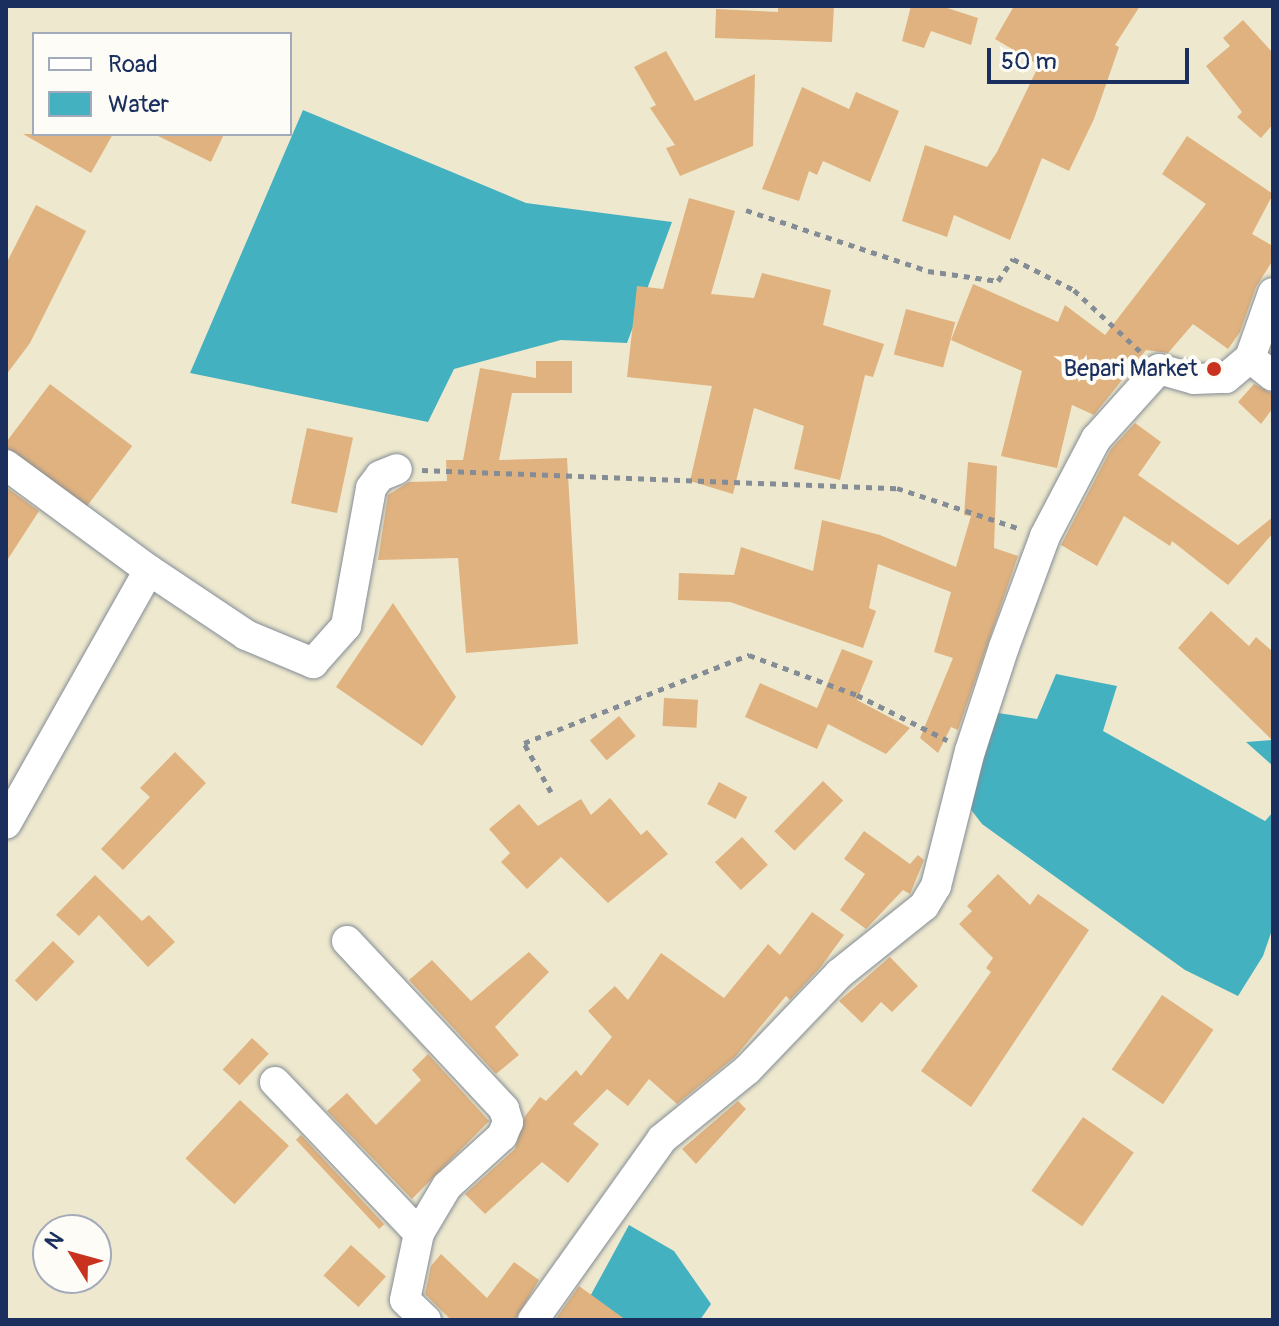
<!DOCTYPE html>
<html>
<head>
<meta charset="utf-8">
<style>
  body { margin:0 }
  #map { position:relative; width:1279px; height:1326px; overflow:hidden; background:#eee9ce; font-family:Pangolin,sans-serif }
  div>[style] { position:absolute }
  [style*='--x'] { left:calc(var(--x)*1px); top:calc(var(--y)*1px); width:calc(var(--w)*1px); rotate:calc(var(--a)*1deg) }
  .water>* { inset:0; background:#44b1c0 }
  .building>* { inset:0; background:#e0b27f; transform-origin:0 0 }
  .path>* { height:5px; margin-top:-2.5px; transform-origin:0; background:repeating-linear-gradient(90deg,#848c96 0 6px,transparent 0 12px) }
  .roads { filter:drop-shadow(0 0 2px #848c96) drop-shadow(0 0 2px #848c96) }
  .minor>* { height:30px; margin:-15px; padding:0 15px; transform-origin:15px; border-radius:15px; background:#fff }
  .dots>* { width:22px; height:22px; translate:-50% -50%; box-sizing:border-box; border:4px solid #fdfcf7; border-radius:50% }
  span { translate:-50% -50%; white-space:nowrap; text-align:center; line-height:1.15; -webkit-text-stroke:8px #fdfcf7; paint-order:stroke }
  .poi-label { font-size:24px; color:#1b2f5e }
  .right { translate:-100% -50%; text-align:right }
  .frame { position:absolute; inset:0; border:8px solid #1b2f5e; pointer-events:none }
  .legend { position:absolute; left:32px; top:32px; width:260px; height:104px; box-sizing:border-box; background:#fdfcf7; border:2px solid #a3aaba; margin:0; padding:10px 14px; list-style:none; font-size:24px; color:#1b2f5e }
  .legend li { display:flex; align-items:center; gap:16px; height:40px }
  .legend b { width:40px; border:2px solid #a3aaba }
  .north { position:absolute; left:32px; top:1214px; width:80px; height:80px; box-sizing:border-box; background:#fdfcf7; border:2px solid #a3aaba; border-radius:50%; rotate:307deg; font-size:22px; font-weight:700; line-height:32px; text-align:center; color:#1b2f5e }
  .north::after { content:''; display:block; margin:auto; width:28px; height:36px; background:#c8321e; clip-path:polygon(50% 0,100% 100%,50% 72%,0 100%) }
  .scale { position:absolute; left:987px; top:48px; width:202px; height:36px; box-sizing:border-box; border:4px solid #1b2f5e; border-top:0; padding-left:10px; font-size:24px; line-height:28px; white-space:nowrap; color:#1b2f5e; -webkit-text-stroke:6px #fdfcf7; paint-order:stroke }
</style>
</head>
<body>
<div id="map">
  <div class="water">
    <div style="clip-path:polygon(303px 110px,526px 203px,672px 222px,627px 343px,561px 340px,454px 369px,428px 422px,190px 373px)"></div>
    <div style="clip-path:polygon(1056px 674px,1117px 686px,1103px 731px,1265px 821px,1273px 812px,1273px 927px,1263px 956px,1238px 996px,1185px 970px,982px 824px,969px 807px,998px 713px,1037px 719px)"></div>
    <div style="clip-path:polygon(1273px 740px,1273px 766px,1246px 742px)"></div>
    <div style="clip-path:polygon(629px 1225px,674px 1251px,711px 1304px,700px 1320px,609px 1320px,587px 1302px)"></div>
  </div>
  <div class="building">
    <div style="clip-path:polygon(778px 6px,834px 6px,832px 42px,715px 38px,716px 9px,778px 12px)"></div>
    <div style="clip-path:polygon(911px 6px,941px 6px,978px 18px,971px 45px,931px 31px,924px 48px,902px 41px)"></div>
    <div style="clip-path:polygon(1014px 6px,1140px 6px,1115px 45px,1119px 47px,1094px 119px,1069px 171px,1042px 158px,1010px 240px,954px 215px,947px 237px,902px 221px,925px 145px,987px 167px,997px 152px,1039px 65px,995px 39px)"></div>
    <div style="clip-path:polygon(1243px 20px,1273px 53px,1273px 124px,1261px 138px,1237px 117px,1242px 112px,1206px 66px,1230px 46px,1223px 38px)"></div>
    <div style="clip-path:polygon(666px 51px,695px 101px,755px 74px,753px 146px,680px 176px,666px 148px,675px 145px,650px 108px,656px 105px,634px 67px)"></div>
    <div style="clip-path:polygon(802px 87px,849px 109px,856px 92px,899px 111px,870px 182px,823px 161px,817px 175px,809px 171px,799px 201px,762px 189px)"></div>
    <div style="clip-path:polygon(23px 134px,113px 134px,91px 173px)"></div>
    <div style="clip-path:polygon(154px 134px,224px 134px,211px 162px)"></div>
    <div style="clip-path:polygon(1187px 136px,1273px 194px,1252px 234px,1273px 246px,1273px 260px,1256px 287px,1240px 332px,1228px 349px,1193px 324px,1168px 353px,1146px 350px,1094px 415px,1072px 405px,1057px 468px,1001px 456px,1022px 371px,951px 340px,973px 284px,1058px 322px,1065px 305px,1105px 335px,1206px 204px,1162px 174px)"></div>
    <div style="clip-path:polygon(689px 198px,735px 211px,711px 294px,754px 298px,762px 273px,831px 290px,823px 325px,884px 344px,873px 377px,865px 375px,840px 480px,794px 469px,804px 426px,754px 408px,733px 494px,690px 481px,712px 386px,627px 377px,637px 286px,663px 289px)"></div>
    <div style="clip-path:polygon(36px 205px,86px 231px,30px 343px,6px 375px,6px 264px)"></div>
    <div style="left:906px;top:309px;width:51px;height:47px;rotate:15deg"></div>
    <div style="clip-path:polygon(536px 361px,572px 361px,572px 393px,512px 393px,499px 460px,567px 458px,578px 644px,466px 653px,458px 558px,378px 560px,388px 495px,409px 482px,447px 481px,446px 460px,463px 460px,480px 368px,536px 378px)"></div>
    <div style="left:50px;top:384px;width:103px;height:77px;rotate:37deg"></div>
    <div style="clip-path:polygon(1254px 384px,1273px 394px,1273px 408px,1261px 424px,1238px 402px)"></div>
    <div style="clip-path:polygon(1135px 423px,1161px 442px,1138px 475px,1238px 545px,1273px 517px,1273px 533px,1228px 585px,1172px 541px,1170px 546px,1124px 516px,1097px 566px,1061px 545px,1111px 449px)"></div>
    <div style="left:307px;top:428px;width:47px;height:77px;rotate:12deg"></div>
    <div style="clip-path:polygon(968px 462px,997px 466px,994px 548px,1018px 556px,958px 730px,951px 727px,938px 753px,920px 738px,953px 658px,934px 652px,951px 592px,878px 564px,869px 608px,876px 611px,863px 648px,730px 602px,678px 600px,679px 573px,734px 575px,741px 547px,813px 571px,822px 520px,880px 535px,956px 567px,971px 516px,964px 515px)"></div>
    <div style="clip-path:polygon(6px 487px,39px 511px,6px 562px)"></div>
    <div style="clip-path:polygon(393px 603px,456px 697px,422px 746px,336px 687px)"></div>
    <div style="clip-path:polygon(1211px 611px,1249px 646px,1256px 637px,1273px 652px,1273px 741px,1178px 648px)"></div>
    <div style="clip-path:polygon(842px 649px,873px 661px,857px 700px,910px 728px,886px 754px,828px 724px,817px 749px,745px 717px,760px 683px,817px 708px)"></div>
    <div style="left:664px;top:698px;width:34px;height:28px;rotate:3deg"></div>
    <div style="left:619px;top:716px;width:26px;height:38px;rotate:50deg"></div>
    <div style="clip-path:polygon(175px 752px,206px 783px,123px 870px,101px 849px,150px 797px,140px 788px)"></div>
    <div style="left:823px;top:781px;width:28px;height:70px;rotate:44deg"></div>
    <div style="left:719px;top:782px;width:32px;height:25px;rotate:28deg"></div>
    <div style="clip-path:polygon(610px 798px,641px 835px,647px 830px,668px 854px,608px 903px,561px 857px,527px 889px,501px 862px,510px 853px,489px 829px,519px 804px,538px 826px,581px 799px,591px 815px)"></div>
    <div style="clip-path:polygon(864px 831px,910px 864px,918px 855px,924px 860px,910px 894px,903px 890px,866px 929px,840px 910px,865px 874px,844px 859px)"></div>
    <div style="left:742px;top:837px;width:38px;height:37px;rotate:47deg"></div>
    <div style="clip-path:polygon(998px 874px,1030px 905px,1038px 894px,1089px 930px,971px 1107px,921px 1071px,991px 972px,986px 968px,993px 958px,959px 924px,972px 911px,967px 906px)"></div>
    <div style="clip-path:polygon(95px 875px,142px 921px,149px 915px,175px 942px,148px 967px,99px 915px,79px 936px,56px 915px)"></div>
    <div style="clip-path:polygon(812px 912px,844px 935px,820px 968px,790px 1000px,786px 996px,735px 1057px,677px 1104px,649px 1079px,628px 1106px,607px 1089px,573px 1124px,599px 1144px,568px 1183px,542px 1162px,485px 1214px,465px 1194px,515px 1149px,525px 1116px,540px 1097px,546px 1101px,576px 1070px,581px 1076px,612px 1037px,588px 1011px,615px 986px,628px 1000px,661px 953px,724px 998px,768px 944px,780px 955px)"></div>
    <div style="left:53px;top:941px;width:30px;height:55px;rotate:44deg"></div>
    <div style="clip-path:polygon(529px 952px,549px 972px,495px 1027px,519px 1055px,496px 1074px,409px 980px,432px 960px,471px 1001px)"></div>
    <div style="clip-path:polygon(890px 957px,918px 986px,892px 1012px,881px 1002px,862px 1023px,839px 1001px)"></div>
    <div style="left:1162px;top:995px;width:62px;height:90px;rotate:34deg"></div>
    <div style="left:252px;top:1038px;width:23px;height:43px;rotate:43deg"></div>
    <div style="clip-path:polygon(428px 1054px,489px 1121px,412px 1199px,327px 1111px,347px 1093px,376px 1125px,421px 1080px,412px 1070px)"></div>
    <div style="left:240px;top:1100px;width:67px;height:80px;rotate:43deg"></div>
    <div style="clip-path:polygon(738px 1101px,746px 1109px,696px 1164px,682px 1149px)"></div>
    <div style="left:1083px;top:1117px;width:62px;height:90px;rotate:35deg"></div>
    <div style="left:301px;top:1135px;width:122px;height:7px;rotate:47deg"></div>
    <div style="left:351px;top:1245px;width:47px;height:41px;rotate:42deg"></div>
    <div style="clip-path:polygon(441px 1254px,487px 1298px,514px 1262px,539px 1280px,515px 1320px,451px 1320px,425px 1294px,431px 1266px)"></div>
    <div style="clip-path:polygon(579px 1286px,626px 1320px,555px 1320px)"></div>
  </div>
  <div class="path">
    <div style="--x:746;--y:210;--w:192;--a:18.5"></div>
    <div style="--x:928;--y:271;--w:71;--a:8.1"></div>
    <div style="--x:998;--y:281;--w:27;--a:-56"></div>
    <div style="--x:1013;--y:259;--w:68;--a:26.9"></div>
    <div style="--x:1074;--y:290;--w:91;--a:42.8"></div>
    <div style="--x:422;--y:470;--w:475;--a:2.2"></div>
    <div style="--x:897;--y:488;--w:131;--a:18.3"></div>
    <div style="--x:551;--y:792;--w:56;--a:-118.9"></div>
    <div style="--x:524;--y:743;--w:242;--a:-21.4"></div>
    <div style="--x:749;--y:655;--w:115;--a:20.3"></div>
    <div style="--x:857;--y:695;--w:101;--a:26.6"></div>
  </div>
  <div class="roads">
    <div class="minor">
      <div style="--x:1273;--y:293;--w:69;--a:109.5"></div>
      <div style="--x:1250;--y:358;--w:29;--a:38"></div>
      <div style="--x:6;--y:465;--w:177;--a:36.3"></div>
      <div style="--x:149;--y:570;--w:291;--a:119.4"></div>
      <div style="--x:149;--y:570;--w:117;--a:33.8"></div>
      <div style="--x:246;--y:635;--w:73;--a:22.7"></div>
      <div style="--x:313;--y:663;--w:50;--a:-48.3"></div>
      <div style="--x:346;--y:626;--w:140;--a:-79.7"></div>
      <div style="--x:371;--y:488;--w:15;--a:-53"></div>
      <div style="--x:380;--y:476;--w:18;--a:-22"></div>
      <div style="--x:347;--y:941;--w:230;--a:46.9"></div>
      <div style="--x:504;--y:1109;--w:14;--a:73"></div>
      <div style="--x:508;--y:1122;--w:15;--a:113"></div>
      <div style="--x:502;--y:1136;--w:74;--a:137.7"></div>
      <div style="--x:447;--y:1186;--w:55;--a:120.8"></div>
      <div style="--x:419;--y:1233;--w:68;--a:101.8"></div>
      <div style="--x:405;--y:1300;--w:29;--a:44"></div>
      <div style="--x:275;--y:1082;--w:209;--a:46.4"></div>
      <div style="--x:533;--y:1320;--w:222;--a:-54.5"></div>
      <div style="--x:662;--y:1139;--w:109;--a:-39.1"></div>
      <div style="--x:747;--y:1070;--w:133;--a:-46.2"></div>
      <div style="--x:839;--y:974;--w:109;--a:-38.7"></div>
      <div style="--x:924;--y:906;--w:23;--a:-59"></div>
      <div style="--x:936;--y:886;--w:139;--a:-75.9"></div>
      <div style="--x:970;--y:751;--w:109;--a:-71.9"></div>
      <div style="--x:1004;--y:647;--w:118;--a:-69.7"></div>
      <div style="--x:1045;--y:536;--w:110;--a:-62.3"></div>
      <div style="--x:1096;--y:439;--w:94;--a:-48"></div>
      <div style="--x:1159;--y:369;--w:36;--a:16"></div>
      <div style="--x:1194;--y:379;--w:32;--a:-2"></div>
      <div style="--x:1226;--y:378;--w:31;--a:-40"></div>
    </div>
  </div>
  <div class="dots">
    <div style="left:1214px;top:369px;background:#c8321e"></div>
  </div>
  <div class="poi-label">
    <span class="right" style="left:1198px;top:369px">Bepari Market</span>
  </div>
  <div class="frame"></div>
  <ul class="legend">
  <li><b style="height:10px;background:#fff"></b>Road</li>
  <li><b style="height:22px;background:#44b1c0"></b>Water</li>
  </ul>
  <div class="north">N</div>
  <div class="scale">50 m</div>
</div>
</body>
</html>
